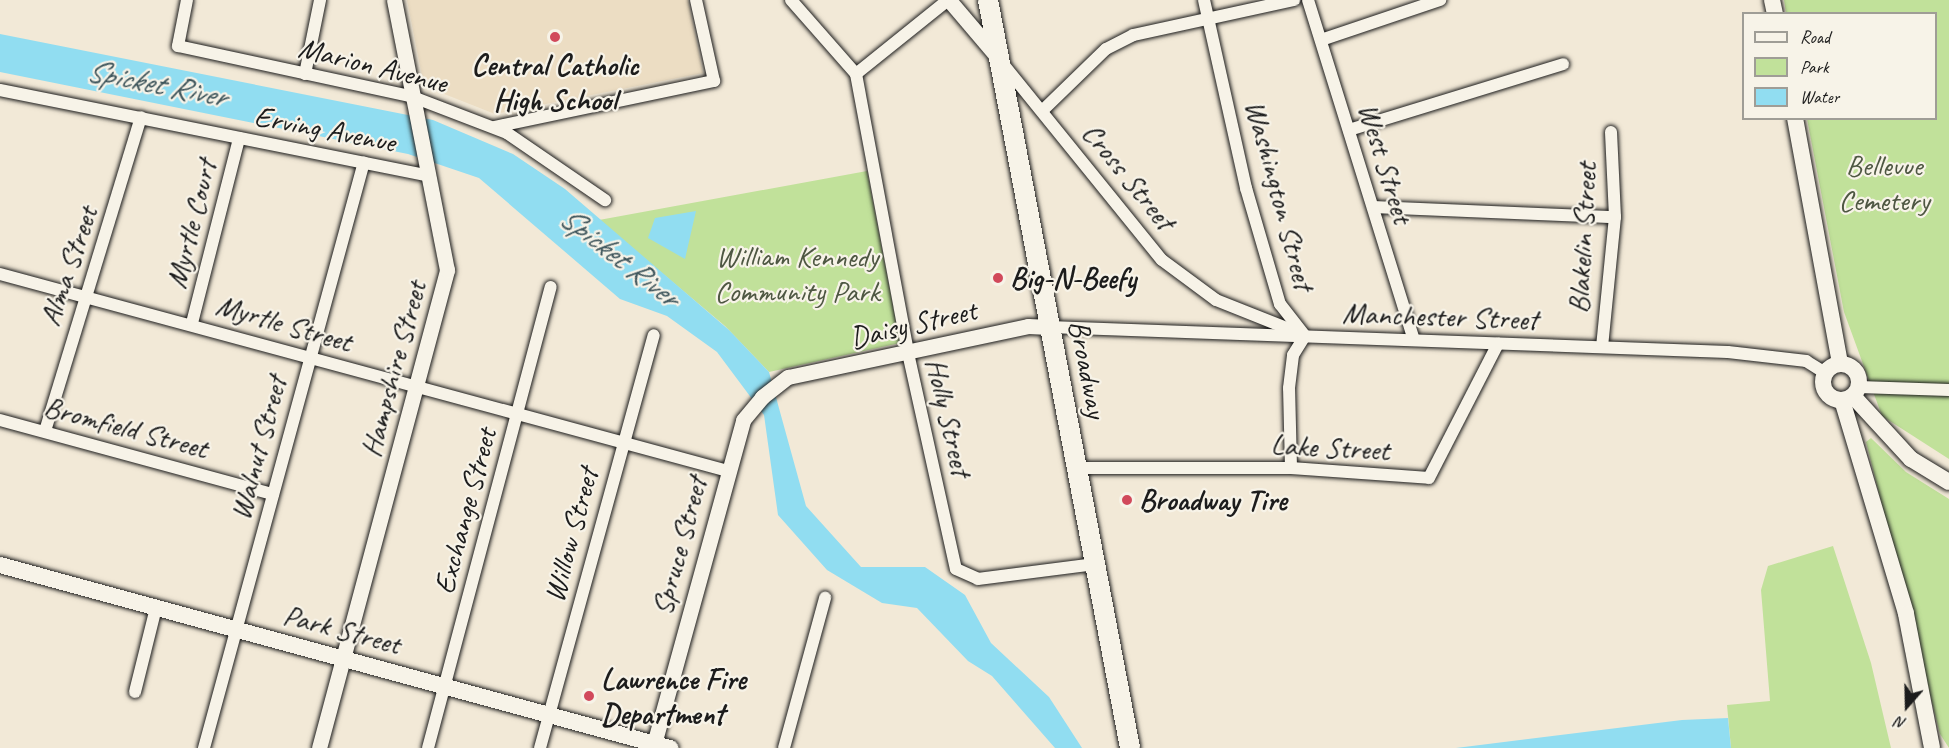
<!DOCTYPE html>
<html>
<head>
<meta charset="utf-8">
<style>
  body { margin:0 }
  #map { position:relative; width:1949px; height:748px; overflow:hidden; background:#f2e9d7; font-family:Caveat,sans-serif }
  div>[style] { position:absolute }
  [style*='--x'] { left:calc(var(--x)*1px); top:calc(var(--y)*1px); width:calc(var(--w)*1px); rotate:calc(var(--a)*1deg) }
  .built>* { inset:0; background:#ecddc3 }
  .green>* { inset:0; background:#c1e19a }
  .water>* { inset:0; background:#91ddf1 }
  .roads { filter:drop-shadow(0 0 2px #1c1c1c) drop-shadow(0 0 2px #1c1c1c) }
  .minor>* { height:12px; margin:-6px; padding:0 6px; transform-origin:6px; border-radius:6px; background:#f7f3e8 }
  .tertiary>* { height:15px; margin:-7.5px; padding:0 7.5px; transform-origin:7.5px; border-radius:7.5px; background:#f7f3e8 }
  .secondary>* { height:16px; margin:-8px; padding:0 8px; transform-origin:8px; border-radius:8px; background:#f7f3e8 }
  .secondary>.ring { margin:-8px; padding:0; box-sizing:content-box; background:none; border:16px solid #f7f3e8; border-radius:50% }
  .primary>* { height:20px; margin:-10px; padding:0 10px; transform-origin:10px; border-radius:10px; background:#f7f3e8 }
  .dots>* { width:16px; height:16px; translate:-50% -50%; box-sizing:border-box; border:3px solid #f7f3e8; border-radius:50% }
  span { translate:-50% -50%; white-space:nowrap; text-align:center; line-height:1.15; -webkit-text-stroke:4.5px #f7f3e8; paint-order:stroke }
  .street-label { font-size:30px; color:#1c1c1c }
  .poi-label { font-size:30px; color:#1c1c1c; font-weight:700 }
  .left { translate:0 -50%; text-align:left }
  .park-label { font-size:30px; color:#4e5742 }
  .water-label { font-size:32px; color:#3f565c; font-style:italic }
  .legend { position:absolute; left:1742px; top:12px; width:195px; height:108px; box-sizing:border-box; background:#f7f3e8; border:2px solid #9f9d96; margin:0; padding:8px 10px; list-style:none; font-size:18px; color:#1c1c1c }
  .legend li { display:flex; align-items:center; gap:12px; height:30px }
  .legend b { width:30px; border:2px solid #9f9d96 }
  .north { position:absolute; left:1877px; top:676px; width:60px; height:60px; -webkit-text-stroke:4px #f7f3e8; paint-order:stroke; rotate:200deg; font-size:16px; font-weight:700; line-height:24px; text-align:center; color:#1c1c1c }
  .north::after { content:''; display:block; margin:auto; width:21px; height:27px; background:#1c1c1c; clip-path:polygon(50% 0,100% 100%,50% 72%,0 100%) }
</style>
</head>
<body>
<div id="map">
  <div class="built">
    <div style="clip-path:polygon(407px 0,688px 0,703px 73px,495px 114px,424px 86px)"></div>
  </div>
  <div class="green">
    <div style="clip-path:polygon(1784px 0,1949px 0,1949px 459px,1882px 416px,1844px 312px,1807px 119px,1936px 118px,1936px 14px,1786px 13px)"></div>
    <div style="clip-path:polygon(867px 171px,900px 343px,769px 372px,725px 326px,599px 220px)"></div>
    <div style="clip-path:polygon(1871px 438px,1906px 472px,1949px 499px,1949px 748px,1940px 734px,1866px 442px)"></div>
    <div style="clip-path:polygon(1833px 546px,1871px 663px,1891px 748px,1731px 748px,1727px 705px,1770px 701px,1761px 590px,1768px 566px)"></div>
  </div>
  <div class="water">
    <div style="clip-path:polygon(0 34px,433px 120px,513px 154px,565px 189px,729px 330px,769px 372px,806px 506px,861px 567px,925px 567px,965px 595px,991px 643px,1049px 697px,1082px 748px,1055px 748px,992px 676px,968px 661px,917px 608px,882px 603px,827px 570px,778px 515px,764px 415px,717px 352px,667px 316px,620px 299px,479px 178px,408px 154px,0 72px)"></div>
    <div style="clip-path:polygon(696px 211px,685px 259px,648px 238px,655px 218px)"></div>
    <div style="clip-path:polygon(1728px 718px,1731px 748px,1456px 748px,1682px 720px)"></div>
  </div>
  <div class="roads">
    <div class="minor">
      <div style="--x:187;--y:0;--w:47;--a:101.1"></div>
      <div style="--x:178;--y:46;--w:240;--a:12.2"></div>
      <div style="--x:413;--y:97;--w:101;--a:21"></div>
      <div style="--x:507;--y:133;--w:119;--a:34.4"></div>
      <div style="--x:791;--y:0;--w:98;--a:48.7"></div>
      <div style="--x:948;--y:0;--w:118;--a:141.2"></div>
      <div style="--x:856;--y:74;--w:284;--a:79.4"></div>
      <div style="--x:908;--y:353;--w:221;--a:77.5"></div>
      <div style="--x:956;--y:569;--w:24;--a:24"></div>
      <div style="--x:978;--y:579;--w:118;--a:-7.3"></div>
      <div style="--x:1204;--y:0;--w:193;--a:77.4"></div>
      <div style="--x:1246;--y:188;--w:121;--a:73.7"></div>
      <div style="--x:1280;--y:304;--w:39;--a:52"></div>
      <div style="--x:1308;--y:0;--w:356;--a:72.7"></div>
      <div style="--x:1321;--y:40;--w:126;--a:-18.6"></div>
      <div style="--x:1003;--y:64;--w:252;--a:51"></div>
      <div style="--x:1162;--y:260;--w:67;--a:36.5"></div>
      <div style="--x:1216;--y:300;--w:89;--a:21.7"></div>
      <div style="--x:305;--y:74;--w:76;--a:-78.5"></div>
      <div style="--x:0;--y:90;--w:438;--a:11.3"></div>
      <div style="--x:1042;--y:111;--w:89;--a:-44.1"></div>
      <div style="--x:1106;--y:49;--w:30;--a:-27"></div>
      <div style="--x:1133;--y:35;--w:165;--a:-12.3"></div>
      <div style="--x:494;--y:127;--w:225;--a:-11.8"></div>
      <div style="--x:714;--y:81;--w:83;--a:-102.5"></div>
      <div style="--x:1349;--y:130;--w:224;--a:-17.1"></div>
      <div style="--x:1373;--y:207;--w:242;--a:2.4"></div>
      <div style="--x:0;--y:274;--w:754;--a:15.14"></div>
      <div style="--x:192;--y:323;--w:191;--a:-75.7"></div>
      <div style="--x:1049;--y:327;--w:679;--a:2.11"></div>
      <div style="--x:1728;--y:352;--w:79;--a:6.6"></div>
      <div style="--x:1806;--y:361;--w:22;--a:32"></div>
      <div style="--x:1602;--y:347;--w:131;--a:-84.3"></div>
      <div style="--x:1615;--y:217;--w:85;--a:-92.7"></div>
      <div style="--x:1859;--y:387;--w:90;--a:1.9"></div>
      <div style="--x:0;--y:420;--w:283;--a:15.2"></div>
      <div style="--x:45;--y:431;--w:328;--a:-73"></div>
      <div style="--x:1076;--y:468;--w:215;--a:0"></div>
      <div style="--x:1291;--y:468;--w:138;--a:4.1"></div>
      <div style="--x:1429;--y:478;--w:151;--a:-62.8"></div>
      <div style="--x:1291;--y:468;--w:80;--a:-91.4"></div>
      <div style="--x:1289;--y:388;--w:33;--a:-83"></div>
      <div style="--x:1293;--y:355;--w:22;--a:-58"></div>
      <div style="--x:135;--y:692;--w:87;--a:-76"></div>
      <div style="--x:204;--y:748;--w:607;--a:-74.73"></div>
      <div style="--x:428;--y:748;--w:477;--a:-75.1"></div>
      <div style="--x:540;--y:748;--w:428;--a:-74.6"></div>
      <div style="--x:784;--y:748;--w:156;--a:-74.7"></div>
    </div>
    <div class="tertiary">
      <div style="--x:949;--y:0;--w:77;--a:49.7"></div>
      <div style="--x:654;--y:744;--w:336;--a:-74.6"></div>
      <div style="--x:743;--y:420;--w:30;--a:-50"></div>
      <div style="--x:762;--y:397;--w:33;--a:-38"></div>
      <div style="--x:788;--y:377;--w:245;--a:-12"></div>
      <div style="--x:1028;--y:326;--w:21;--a:3"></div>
      <div style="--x:319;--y:748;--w:495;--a:-75"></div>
      <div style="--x:447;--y:270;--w:275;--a:-101.1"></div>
    </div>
    <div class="secondary">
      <div style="--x:1772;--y:0;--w:14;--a:78"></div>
      <div style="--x:1795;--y:118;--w:249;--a:79.6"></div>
      <div class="ring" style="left:1823px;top:364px;width:20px;height:20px"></div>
      <div style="--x:1853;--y:396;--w:86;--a:47.4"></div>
      <div style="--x:1911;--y:459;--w:44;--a:31.2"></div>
      <div style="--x:1842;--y:400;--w:223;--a:73.3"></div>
      <div style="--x:1906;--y:614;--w:136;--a:79"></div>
      <div style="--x:0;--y:565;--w:695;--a:15.28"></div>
    </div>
    <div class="primary">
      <div style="--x:988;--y:0;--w:761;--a:79.25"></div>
    </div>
  </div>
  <div class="dots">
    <div style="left:555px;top:37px;background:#d1495b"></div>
    <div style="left:998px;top:278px;background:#d1495b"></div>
    <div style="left:1127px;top:500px;background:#d1495b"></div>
    <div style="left:589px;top:696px;background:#d1495b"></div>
  </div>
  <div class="street-label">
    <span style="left:373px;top:65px;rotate:14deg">Marion Avenue</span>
    <span style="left:325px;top:129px;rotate:11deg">Erving Avenue</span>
    <span style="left:1386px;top:163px;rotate:73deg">West Street</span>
    <span style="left:1129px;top:176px;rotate:51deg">Cross Street</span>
    <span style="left:1280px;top:195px;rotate:75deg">Washington Street</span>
    <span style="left:191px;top:224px;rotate:-76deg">Myrtle Court</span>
    <span style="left:1582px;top:238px;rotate:-87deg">Blakelin Street</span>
    <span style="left:68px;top:266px;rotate:-71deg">Alma Street</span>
    <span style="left:1440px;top:316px;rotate:2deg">Manchester Street</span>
    <span style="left:284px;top:323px;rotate:16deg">Myrtle Street</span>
    <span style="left:913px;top:324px;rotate:-13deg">Daisy Street</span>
    <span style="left:393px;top:369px;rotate:-75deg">Hampshire Street</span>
    <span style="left:1088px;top:369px;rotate:79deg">Broadway</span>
    <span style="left:949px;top:417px;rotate:77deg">Holly Street</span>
    <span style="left:126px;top:427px;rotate:15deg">Bromfield Street</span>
    <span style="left:1330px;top:447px;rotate:3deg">Lake Street</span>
    <span style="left:258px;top:448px;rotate:-75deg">Walnut Street</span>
    <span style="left:465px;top:511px;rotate:-75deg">Exchange Street</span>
    <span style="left:571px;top:535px;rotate:-75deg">Willow Street</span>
    <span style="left:679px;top:546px;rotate:-75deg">Spruce Street</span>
    <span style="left:342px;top:629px;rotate:15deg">Park Street</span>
  </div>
  <div class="poi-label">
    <span style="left:555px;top:82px">Central Catholic<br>High School</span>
    <span class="left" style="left:1010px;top:278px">Big-N-Beefy</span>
    <span class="left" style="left:1139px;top:500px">Broadway Tire</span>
    <span class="left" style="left:601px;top:696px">Lawrence Fire<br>Department</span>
  </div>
  <div class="park-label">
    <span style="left:1884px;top:182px">Bellevue<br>Cemetery</span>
    <span style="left:797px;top:273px">William Kennedy<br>Community Park</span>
  </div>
  <div class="water-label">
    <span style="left:156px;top:84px;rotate:11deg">Spicket River</span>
    <span style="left:619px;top:257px;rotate:38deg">Spicket River</span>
  </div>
  <ul class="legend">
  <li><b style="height:8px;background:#f7f3e8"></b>Road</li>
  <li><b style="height:16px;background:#c1e19a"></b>Park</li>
  <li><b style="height:16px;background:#91ddf1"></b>Water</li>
  </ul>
  <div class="north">N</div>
</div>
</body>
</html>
